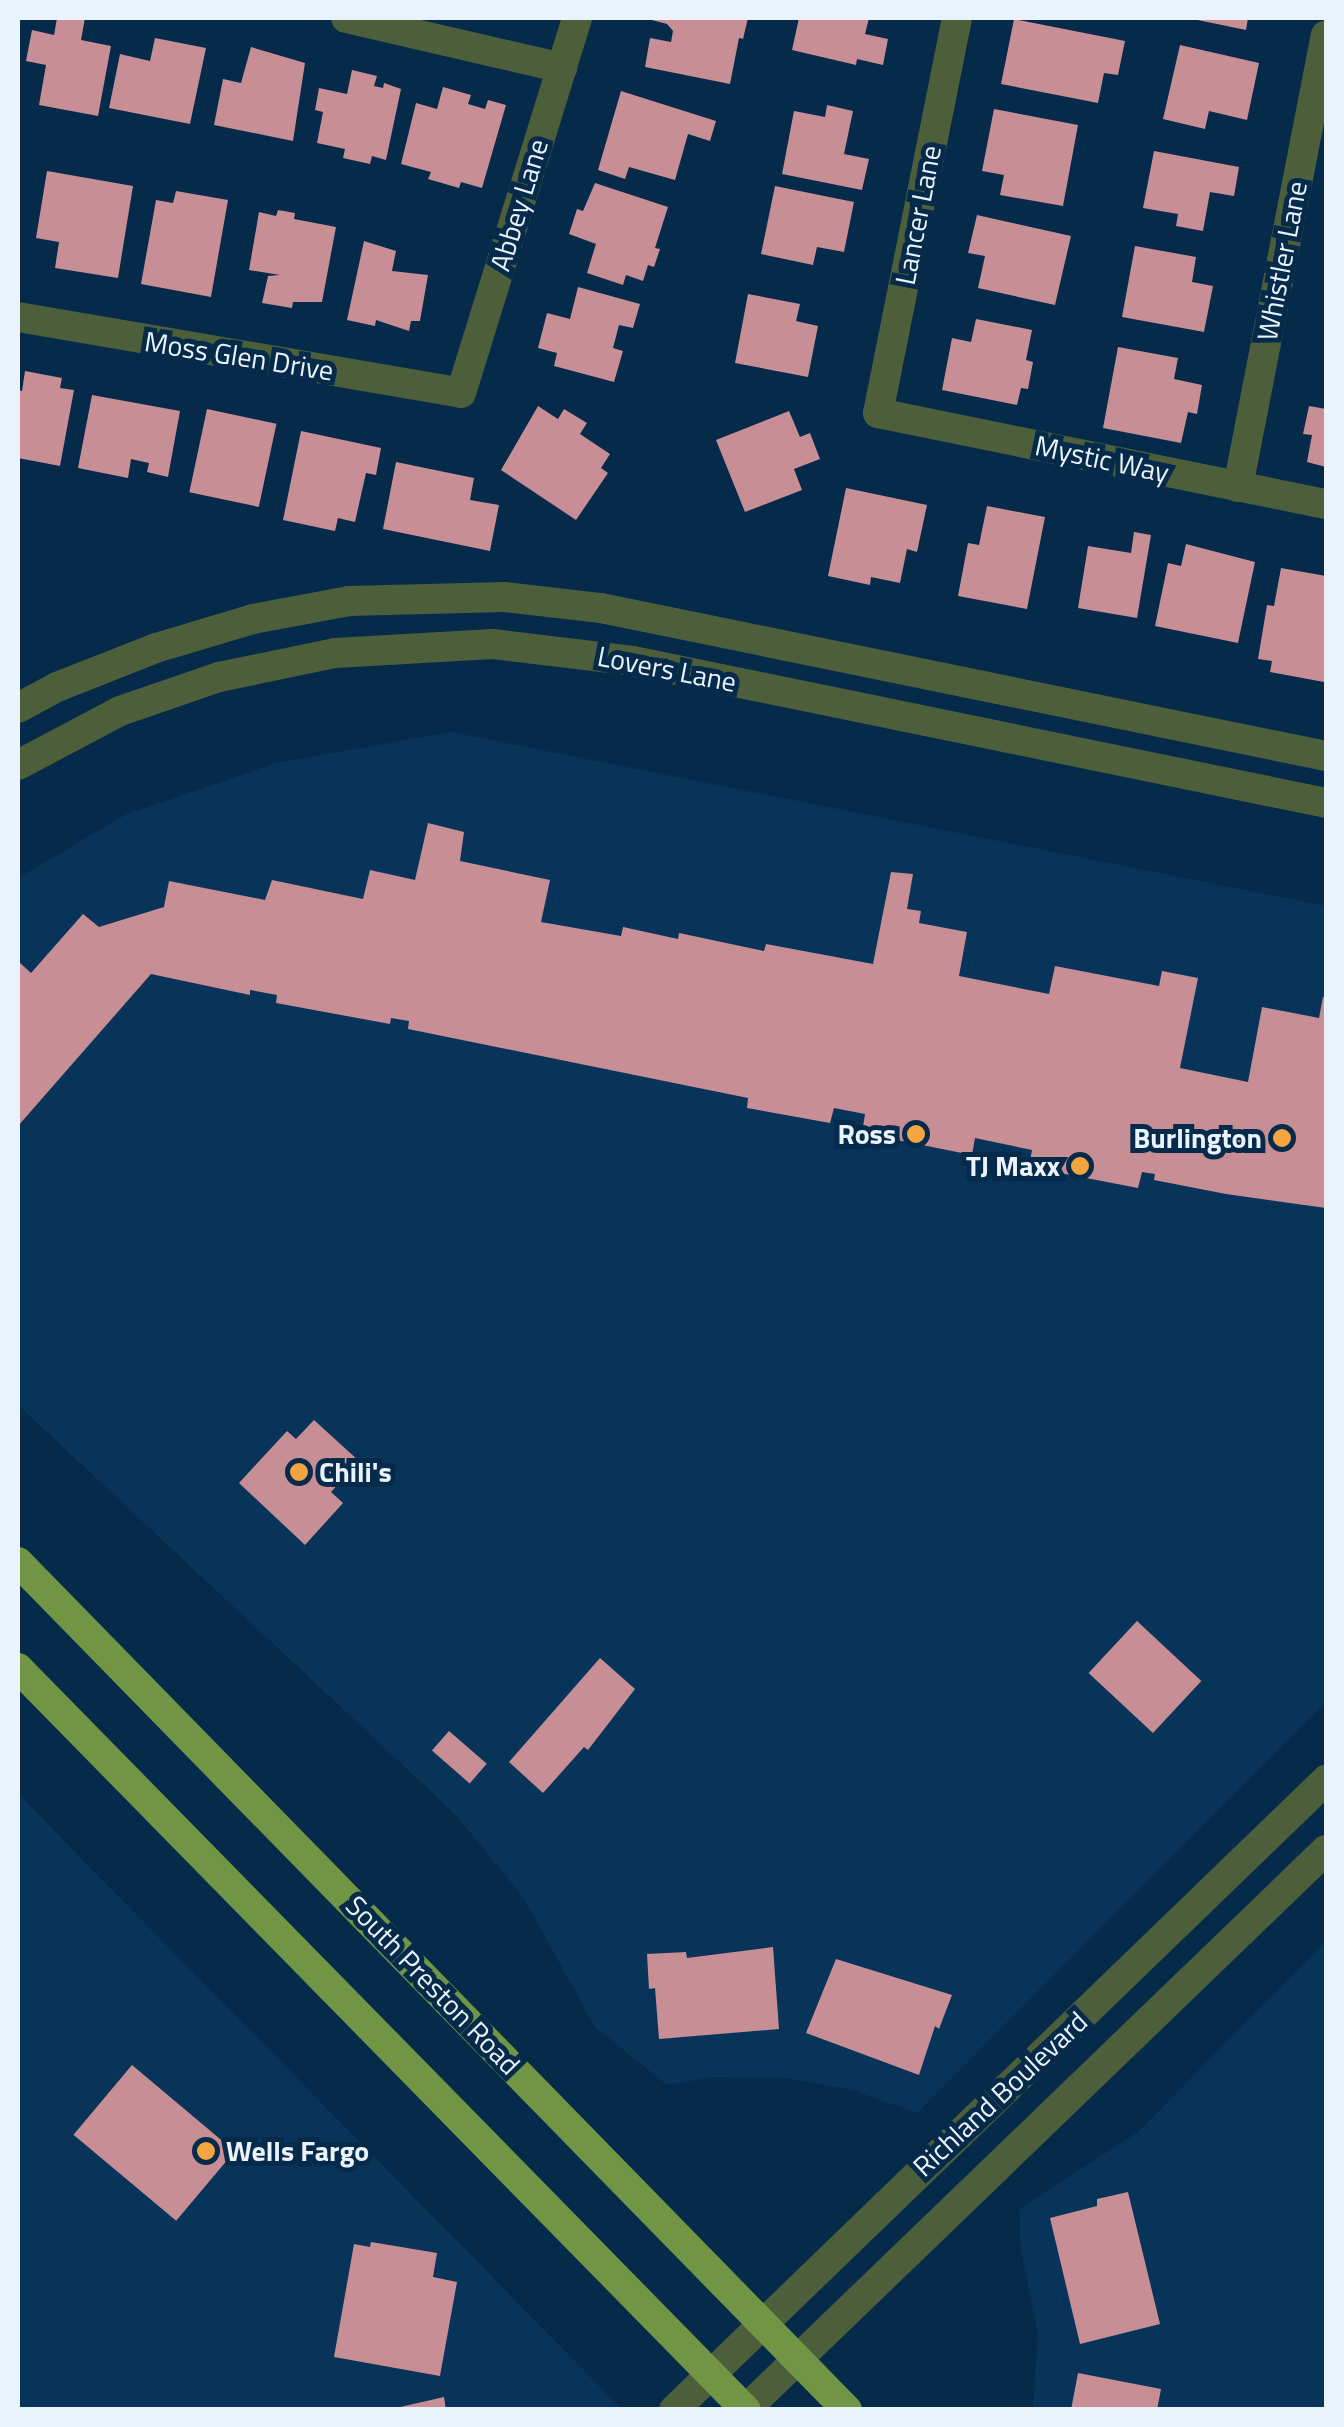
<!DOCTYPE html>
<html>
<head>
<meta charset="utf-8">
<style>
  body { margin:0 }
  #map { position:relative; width:1344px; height:2427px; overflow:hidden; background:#052a4a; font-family:"Titillium Web",sans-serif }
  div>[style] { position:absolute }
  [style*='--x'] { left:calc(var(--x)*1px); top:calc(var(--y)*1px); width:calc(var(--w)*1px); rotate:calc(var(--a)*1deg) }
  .built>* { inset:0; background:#093459 }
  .building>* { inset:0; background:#c88e96; transform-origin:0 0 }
  .minor>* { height:30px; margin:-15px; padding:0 15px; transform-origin:15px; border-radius:15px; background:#4d5f3a }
  .tertiary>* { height:30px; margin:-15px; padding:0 15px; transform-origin:15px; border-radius:15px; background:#4d5f3a }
  .primary>* { height:30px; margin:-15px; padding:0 15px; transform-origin:15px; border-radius:15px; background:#709545 }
  .dots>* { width:28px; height:28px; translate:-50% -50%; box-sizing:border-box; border:5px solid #052a4a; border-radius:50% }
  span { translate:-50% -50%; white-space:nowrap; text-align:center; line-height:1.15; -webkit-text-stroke:10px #052a4a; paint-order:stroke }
  .street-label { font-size:28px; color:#eaf2fb }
  .poi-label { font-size:28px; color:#eaf2fb; font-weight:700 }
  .right { translate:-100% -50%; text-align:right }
  .left { translate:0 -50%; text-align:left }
  .frame { position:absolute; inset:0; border:20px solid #eaf2fb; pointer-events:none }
</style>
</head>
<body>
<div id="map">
  <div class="built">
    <div style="clip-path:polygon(451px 732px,1326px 906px,1326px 1702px,917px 2113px,852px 2090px,786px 2078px,714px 2077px,667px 2085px,595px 2027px,523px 1897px,454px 1813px,18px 1405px,18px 878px,125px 815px,276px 763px)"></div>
    <div style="clip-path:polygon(18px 1794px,621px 2408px,620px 2409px,18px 2409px)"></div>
    <div style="clip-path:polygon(1326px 1941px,1326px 2409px,1033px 2409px,1038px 2333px,1021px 2252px,1019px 2209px,1138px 2132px)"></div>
  </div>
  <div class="building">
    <div style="clip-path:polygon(57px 18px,85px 18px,81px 40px,111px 46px,98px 116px,39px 105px,46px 65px,26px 61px,32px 30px,54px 35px)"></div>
    <div style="clip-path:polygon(644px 18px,748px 18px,743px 39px,739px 38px,730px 84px,645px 67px,650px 38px,671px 42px,673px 31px,667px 24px)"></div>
    <div style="clip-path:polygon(799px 18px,869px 18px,865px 34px,888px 39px,883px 65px,857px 59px,856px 65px,792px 50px)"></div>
    <div style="clip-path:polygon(1188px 18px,1248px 18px,1246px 30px)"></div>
    <div style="clip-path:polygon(1014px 19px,1125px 41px,1118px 75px,1104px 73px,1098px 103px,1001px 84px)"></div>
    <div style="clip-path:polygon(155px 38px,206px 48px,190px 124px,109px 108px,120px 54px,150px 61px)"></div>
    <div style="clip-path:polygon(1180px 45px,1259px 63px,1247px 120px,1209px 111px,1205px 129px,1163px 119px)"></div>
    <div style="clip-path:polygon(251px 47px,305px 63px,293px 141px,214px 125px,223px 79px,241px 83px)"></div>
    <div style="clip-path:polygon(352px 70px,377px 76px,374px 86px,383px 88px,384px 83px,401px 89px,386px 160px,372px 156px,370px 164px,343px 158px,345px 149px,317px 143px,323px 112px,315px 110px,319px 88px,347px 94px)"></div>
    <div style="clip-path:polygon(443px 87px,471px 95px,468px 104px,485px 109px,488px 100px,506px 105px,482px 188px,461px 182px,459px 188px,428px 179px,431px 172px,401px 164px,416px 103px,437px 109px)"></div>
    <div style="clip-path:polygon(621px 91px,716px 121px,710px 141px,688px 134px,675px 180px,629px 167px,625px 179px,598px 170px)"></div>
    <div style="clip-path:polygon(827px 105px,853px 111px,844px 154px,869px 159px,862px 190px,782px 174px,794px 111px,825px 117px)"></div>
    <div style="clip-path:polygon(994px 109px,1078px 125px,1063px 206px,1000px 195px,1004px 175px,982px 171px)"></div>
    <div style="clip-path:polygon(1154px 151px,1239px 167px,1234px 196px,1210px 192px,1203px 231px,1176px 226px,1178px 214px,1143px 208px)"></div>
    <div style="clip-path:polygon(47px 171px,133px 186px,118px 278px,55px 268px,59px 242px,36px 238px)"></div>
    <div style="clip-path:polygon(595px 183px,668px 207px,655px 248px,660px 249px,654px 267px,648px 265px,643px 281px,626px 275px,623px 285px,587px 273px,596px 244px,569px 234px,577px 209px,583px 211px)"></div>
    <div style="clip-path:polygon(775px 186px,854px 202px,844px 252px,817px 247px,813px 265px,761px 254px)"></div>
    <div style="clip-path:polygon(176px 191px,228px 200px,211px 297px,141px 284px,156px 200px,173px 203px)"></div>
    <div style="clip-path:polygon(278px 210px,295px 213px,294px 219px,336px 227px,322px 302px,293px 302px,292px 308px,262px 303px,268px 276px,280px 275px,249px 270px,259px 212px,276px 216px)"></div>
    <div style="clip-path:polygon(977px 215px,1071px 236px,1055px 305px,978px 288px,985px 256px,968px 253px)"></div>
    <div style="clip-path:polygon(364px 241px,396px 251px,392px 271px,428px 275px,420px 321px,411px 321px,409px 331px,376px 320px,375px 326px,347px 320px)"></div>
    <div style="clip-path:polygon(1135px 246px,1196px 257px,1192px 282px,1213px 286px,1204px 332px,1122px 317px)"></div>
    <div style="clip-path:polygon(578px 287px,640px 304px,633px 328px,619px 325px,613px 348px,623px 351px,614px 382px,554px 366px,557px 353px,538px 348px,547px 313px,570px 319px)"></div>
    <div style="clip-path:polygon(748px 294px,800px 304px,796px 321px,818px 326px,808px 377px,735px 363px)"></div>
    <div style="clip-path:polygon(976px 319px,1032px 330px,1026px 360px,1033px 362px,1028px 389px,1021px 388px,1017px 405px,942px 390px,952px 338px,971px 342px)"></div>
    <div style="clip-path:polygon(1118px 347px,1178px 358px,1174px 379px,1202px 385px,1197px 414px,1188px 412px,1181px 443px,1103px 428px)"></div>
    <div style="clip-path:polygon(25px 371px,62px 378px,60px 388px,74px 390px,60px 466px,18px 458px,18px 390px,22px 391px)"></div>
    <div style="clip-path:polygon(92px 395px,180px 411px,168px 477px,147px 472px,149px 463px,131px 459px,128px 478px,78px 468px)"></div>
    <div style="clip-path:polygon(538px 406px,558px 419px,564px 409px,587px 423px,580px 434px,610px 454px,601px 468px,608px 473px,576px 520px,501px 470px)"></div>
    <div style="clip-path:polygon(1309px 406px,1326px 409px,1326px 467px,1307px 462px,1312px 435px,1303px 434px)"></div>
    <div style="left:207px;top:409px;width:71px;height:85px;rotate:12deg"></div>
    <div style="clip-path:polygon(789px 411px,800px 437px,810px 433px,820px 459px,794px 469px,802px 490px,745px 512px,716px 440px)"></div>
    <div style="clip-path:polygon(301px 431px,381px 448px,376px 475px,366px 473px,355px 522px,338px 518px,335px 531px,283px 520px)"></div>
    <div style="clip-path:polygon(396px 462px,474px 478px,470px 500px,499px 505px,490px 551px,383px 529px)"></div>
    <div style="clip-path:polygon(846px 488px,927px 505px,917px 552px,907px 549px,900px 583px,871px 577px,870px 585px,828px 576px)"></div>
    <div style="clip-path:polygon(987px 506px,1045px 517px,1027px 609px,958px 596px,968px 543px,979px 545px)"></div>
    <div style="clip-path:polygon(1134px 532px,1151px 535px,1137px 618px,1078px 608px,1088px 546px,1131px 553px)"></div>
    <div style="clip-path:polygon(1186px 544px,1255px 562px,1238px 643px,1155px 626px,1168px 563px,1181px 566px)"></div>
    <div style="clip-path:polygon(1281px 568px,1326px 576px,1324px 682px,1270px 672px,1272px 661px,1258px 659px,1267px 605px,1274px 606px)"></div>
    <div style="clip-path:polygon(428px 823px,464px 832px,460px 861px,550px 880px,541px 922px,621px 936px,623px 927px,678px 939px,679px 933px,764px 951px,766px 944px,873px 964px,891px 872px,913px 874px,907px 909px,921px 911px,919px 923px,967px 932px,959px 976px,1049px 994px,1055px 966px,1159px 986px,1162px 971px,1198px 978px,1180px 1068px,1248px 1082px,1262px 1007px,1319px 1018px,1323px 997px,1326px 998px,1326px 1208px,1226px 1194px,1154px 1180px,1155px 1174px,1142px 1172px,1138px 1188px,1029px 1167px,1032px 1150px,975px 1138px,972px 1155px,862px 1133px,865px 1114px,834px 1108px,830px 1123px,747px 1108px,748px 1098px,408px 1029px,409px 1021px,391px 1018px,390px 1024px,276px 1003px,277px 995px,250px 990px,250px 995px,151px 974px,18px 1126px,18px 961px,31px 973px,83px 914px,99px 927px,164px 907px,169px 881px,265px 900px,272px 880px,363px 899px,370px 870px,415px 880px)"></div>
    <div style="clip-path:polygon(314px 1420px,359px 1461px,331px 1492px,343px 1503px,305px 1545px,239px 1483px,287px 1431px,296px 1439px)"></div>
    <div style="left:1137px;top:1621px;width:88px;height:71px;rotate:43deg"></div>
    <div style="clip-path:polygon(600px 1658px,635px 1689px,588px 1750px,584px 1747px,543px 1793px,509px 1762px)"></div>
    <div style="left:449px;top:1731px;width:50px;height:26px;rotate:41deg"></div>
    <div style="clip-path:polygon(773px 1947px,779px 2029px,659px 2039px,655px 1988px,649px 1989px,647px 1954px,686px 1952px,687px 1958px)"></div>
    <div style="clip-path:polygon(836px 1959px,952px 1995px,939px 2029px,935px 2026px,919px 2075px,806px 2033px)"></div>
    <div style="left:132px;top:2065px;width:134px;height:91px;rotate:40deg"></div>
    <div style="clip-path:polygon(1128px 2192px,1160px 2324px,1080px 2344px,1050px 2218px,1097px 2206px,1097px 2199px)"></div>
    <div style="clip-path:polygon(371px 2242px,437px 2253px,433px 2277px,457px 2282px,440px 2376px,334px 2357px,354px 2244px,370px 2247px)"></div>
    <div style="clip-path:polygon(1078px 2373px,1161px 2389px,1157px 2410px,1071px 2410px)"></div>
    <div style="clip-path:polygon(444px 2397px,446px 2410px,397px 2410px,396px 2408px)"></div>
  </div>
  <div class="minor">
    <div style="--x:346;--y:18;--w:222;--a:13"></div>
    <div style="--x:957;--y:18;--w:403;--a:101.3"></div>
    <div style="--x:878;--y:413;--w:457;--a:11.5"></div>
    <div style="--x:18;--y:317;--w:449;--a:9.7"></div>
    <div style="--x:461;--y:393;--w:393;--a:-72.8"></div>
    <div style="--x:1238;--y:487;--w:460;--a:-79"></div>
  </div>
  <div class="tertiary">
    <div style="--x:18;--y:708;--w:44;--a:-28.3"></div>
    <div style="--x:57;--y:687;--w:106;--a:-21.5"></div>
    <div style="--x:156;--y:648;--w:101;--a:-16.6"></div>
    <div style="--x:253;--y:619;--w:98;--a:-10.6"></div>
    <div style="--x:349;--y:601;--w:155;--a:-1.5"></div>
    <div style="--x:504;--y:597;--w:98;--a:6.5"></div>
    <div style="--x:601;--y:608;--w:740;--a:11.54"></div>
    <div style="--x:18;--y:765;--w:115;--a:-27.9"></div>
    <div style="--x:120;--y:711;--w:105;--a:-19"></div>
    <div style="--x:219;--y:677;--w:118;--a:-11.7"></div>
    <div style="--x:335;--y:653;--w:158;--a:-3.3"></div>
    <div style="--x:493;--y:644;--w:141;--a:6.9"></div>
    <div style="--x:633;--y:661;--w:707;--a:11.58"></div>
    <div style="--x:674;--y:2410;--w:907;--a:-44.02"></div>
    <div style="--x:745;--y:2410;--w:807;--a:-43.95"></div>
  </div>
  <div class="primary">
    <div style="--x:18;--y:1562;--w:1186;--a:45.65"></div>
    <div style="--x:18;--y:1668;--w:1039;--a:45.55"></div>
  </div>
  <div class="dots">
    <div style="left:916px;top:1134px;background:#f2a540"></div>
    <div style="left:1282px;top:1138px;background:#f2a540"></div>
    <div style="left:1080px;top:1166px;background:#f2a540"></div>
    <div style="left:299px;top:1472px;background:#f2a540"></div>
    <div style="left:206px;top:2151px;background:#f2a540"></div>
  </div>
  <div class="street-label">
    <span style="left:519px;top:205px;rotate:-73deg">Abbey Lane</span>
    <span style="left:918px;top:215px;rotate:-79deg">Lancer Lane</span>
    <span style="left:1282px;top:261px;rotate:-79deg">Whistler Lane</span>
    <span style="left:239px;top:356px;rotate:9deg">Moss Glen Drive</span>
    <span style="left:1102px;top:459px;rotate:12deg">Mystic Way</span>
    <span style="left:667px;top:669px;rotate:11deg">Lovers Lane</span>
    <span style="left:433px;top:1985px;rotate:46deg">South Preston Road</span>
    <span style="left:1000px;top:2094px;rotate:-43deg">Richland Boulevard</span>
  </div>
  <div class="poi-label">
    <span class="right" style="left:896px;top:1134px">Ross</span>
    <span class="right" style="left:1262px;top:1138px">Burlington</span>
    <span class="right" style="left:1060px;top:1166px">TJ Maxx</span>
    <span class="left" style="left:319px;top:1472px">Chili's</span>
    <span class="left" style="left:226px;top:2151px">Wells Fargo</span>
  </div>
  <div class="frame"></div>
</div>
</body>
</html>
